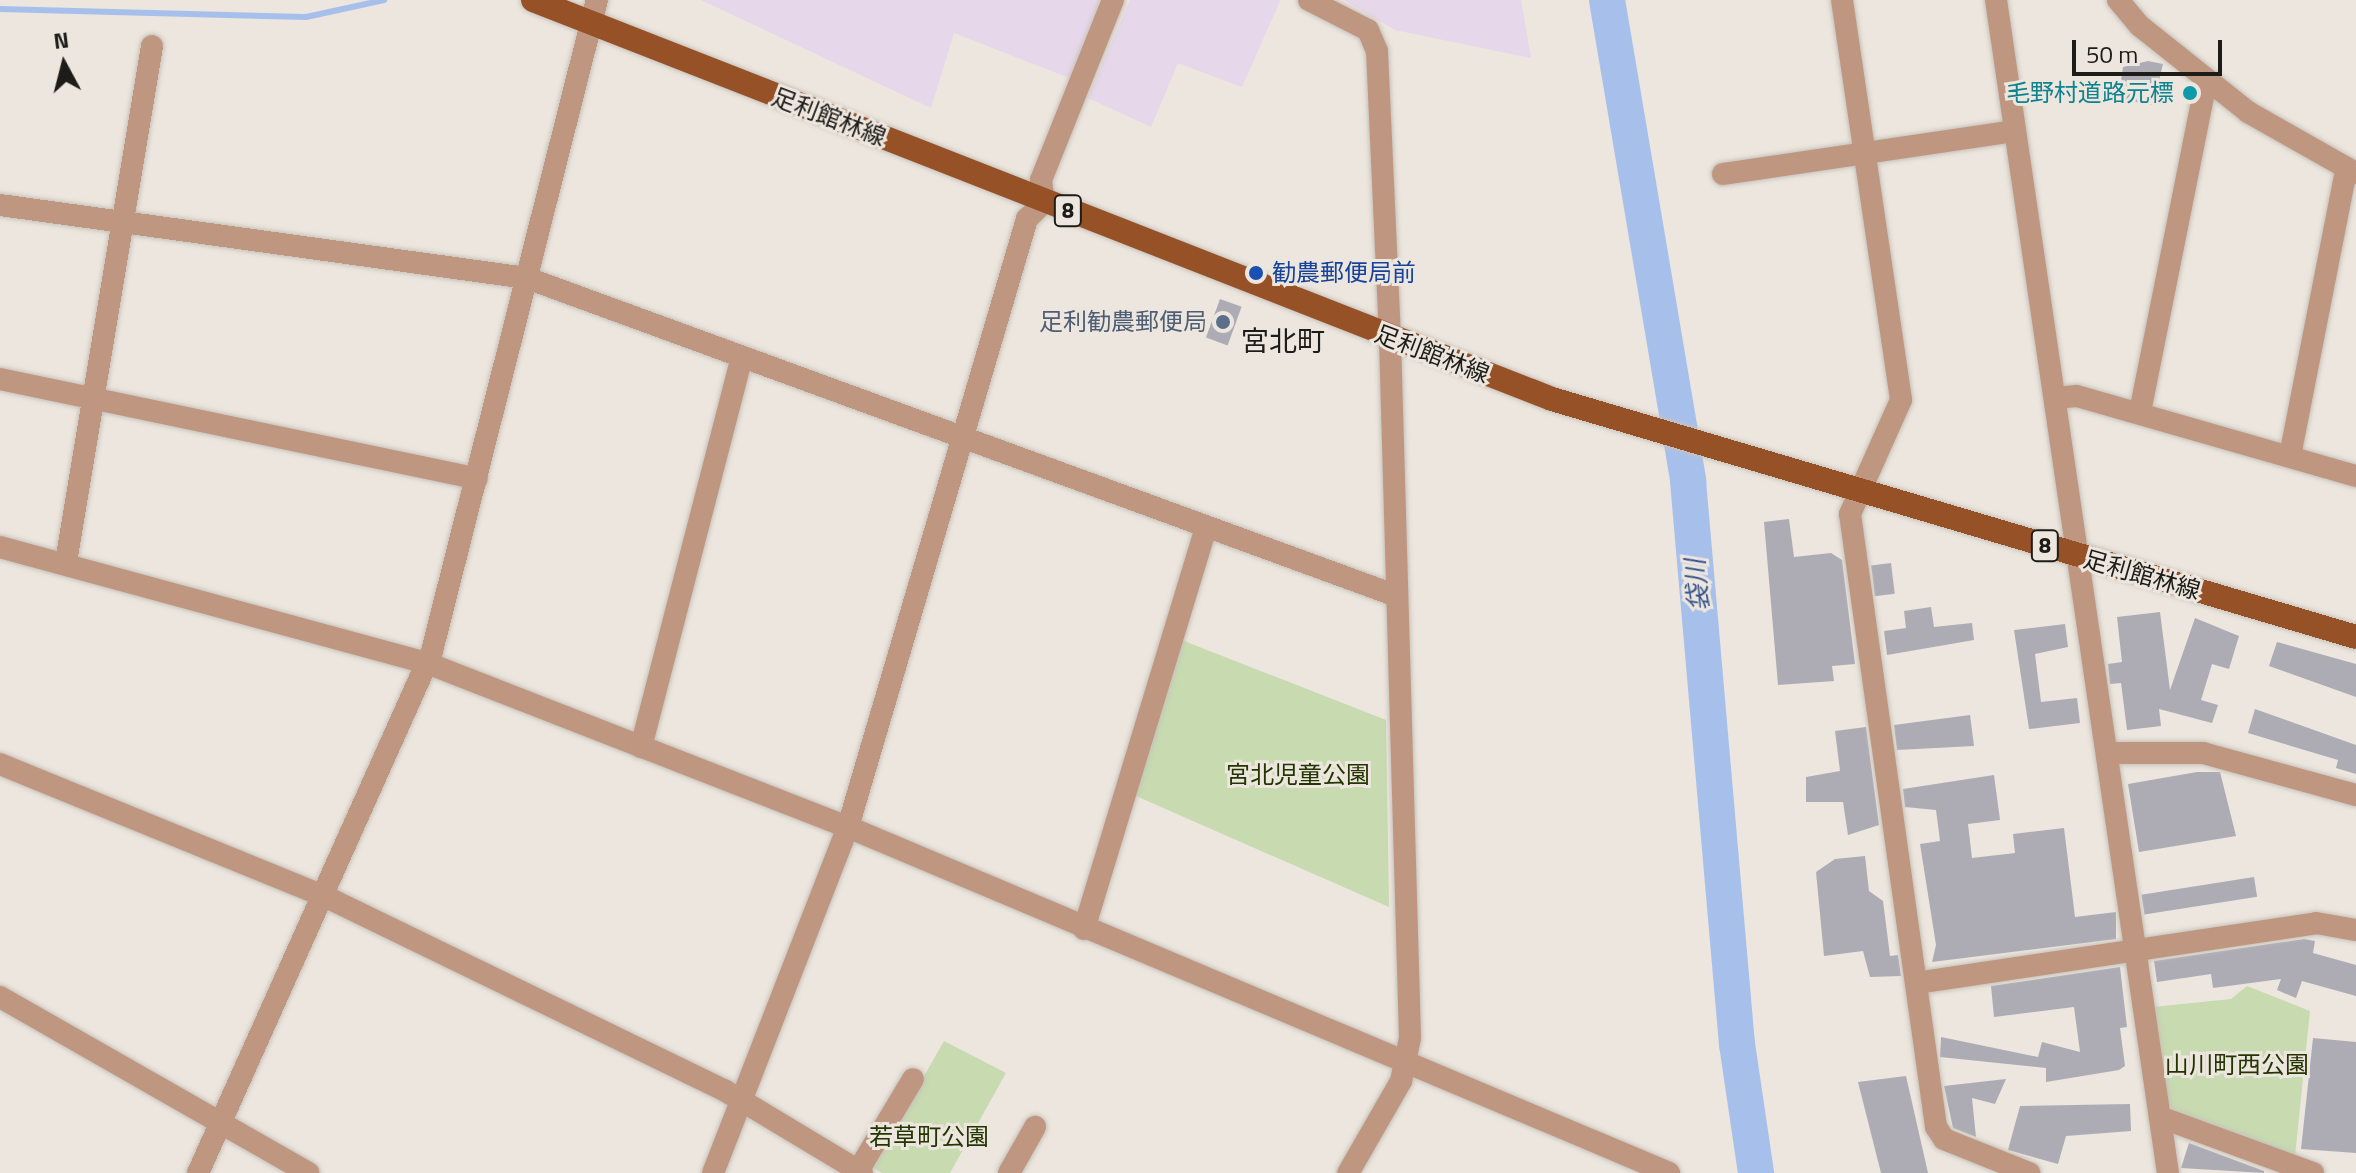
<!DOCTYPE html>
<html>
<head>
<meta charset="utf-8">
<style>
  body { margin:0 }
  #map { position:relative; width:2356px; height:1173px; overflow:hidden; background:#ece6de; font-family:"Titillium Web","Noto Sans JP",sans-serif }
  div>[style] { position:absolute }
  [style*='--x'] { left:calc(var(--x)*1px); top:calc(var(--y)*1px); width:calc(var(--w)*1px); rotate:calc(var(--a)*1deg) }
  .industrial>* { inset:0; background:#e6d7ea }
  .green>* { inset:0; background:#c7dab0 }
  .stream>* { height:6px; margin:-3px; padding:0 3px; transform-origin:3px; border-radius:3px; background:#a7c0eb }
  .river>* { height:36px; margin:-18px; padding:0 18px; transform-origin:18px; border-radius:18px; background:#a7c0eb }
  .building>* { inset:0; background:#adacb5; transform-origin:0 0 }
  .roads { filter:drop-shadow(0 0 2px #c7c2bb) drop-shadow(0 0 2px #c7c2bb) }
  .minor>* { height:22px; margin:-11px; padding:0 11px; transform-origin:11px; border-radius:11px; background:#bf9781 }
  .major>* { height:24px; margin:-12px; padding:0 12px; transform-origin:12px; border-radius:12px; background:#975127 }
  .dots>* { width:22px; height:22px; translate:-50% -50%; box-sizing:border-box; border:4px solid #ece6de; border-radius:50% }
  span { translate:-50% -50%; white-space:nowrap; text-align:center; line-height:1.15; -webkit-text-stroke:6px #ece6de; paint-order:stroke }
  .shield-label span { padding:2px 6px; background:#ece6de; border:2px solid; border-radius:6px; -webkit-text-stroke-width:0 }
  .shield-label { font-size:22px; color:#1e1c19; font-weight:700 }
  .culture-label { font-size:24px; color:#0d838f }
  .right { translate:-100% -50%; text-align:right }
  .street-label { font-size:24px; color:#1e1c19 }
  .transit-label { font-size:24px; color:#164399 }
  .left { translate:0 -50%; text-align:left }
  .service-label { font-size:24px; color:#4e5e75 }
  .park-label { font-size:24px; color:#233501 }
  .water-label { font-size:26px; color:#35538a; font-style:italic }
  .quarter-label { font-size:28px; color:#1e1c19 }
  .north { position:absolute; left:24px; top:24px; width:80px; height:80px; -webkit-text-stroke:6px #ece6de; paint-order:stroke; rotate:353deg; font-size:22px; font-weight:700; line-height:32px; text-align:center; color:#1e1c19 }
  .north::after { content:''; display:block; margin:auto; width:28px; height:36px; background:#1e1c19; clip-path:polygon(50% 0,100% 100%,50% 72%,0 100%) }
  .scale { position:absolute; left:2072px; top:40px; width:150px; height:36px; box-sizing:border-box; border:4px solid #1e1c19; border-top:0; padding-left:10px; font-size:24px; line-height:28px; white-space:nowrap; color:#1e1c19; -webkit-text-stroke:6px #ece6de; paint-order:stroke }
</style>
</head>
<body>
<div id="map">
  <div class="industrial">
    <div style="clip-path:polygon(701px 0,1102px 0,1072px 79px,954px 33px,931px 108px)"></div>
    <div style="clip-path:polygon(1130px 0,1279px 0,1280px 1px,1242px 87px,1178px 63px,1151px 127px,1088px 98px)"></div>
    <div style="clip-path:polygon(1344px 0,1521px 0,1531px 58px,1395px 30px)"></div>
  </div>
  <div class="green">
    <div style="clip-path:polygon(1179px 639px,1386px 720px,1389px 907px,1136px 796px)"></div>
    <div style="clip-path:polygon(2247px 986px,2310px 1011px,2295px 1156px,2178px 1115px,2166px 1102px,2153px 1007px,2231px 999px)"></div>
    <div style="clip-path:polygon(944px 1041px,1006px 1073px,950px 1173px,882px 1173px,872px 1167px)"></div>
  </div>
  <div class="stream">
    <div style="--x:0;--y:9;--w:306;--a:1.5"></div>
    <div style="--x:306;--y:17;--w:80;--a:-12.3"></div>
  </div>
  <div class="river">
    <div style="--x:1607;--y:0;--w:488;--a:80.4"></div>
    <div style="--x:1688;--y:481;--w:565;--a:85.03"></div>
    <div style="--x:1737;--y:1044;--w:130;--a:81.6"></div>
  </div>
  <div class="building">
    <div style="clip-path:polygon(2148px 61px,2163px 64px,2153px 105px,2118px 99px,2123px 67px)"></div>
    <div style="left:1220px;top:299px;width:23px;height:41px;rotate:20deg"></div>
    <div style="clip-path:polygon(1789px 519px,1794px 557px,1831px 553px,1842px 560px,1855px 664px,1832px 666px,1834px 681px,1778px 685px,1764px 522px)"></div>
    <div style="left:1891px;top:563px;width:31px;height:20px;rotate:83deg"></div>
    <div style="clip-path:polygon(1931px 607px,1934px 627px,1972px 623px,1974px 640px,1887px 655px,1884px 631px,1906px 628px,1904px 611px)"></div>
    <div style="clip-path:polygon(2160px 612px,2170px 690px,2195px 618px,2239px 636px,2229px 669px,2212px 664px,2201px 700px,2218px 705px,2212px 723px,2159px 709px,2161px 726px,2127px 730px,2121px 683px,2110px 684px,2108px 664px,2122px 662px,2117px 617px)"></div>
    <div style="clip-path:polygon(2065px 624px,2068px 647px,2035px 654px,2041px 702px,2077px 698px,2080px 723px,2029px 729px,2014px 630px)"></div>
    <div style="clip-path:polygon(2277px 642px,2356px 664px,2356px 697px,2269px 666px)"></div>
    <div style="clip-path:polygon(2255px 709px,2356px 745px,2356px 774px,2336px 768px,2338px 760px,2248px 733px)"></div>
    <div style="clip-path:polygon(1970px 715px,1974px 746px,1897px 750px,1894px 725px)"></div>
    <div style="clip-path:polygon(1866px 727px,1879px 825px,1848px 835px,1843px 802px,1806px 802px,1806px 777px,1840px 771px,1835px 731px)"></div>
    <div style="clip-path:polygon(2197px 772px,2220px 772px,2236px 836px,2139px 852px,2128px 784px)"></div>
    <div style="clip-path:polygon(1994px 775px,2000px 820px,1968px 824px,1972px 858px,2015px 853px,2013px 834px,2064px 828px,2075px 917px,2116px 912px,2116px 939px,1932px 962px,1936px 945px,1920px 844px,1940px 841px,1936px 810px,1905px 807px,1903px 789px)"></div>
    <div style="clip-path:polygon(1865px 856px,1869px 891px,1883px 901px,1890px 956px,1898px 955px,1901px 976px,1870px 977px,1863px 951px,1824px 956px,1816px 872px,1835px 859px)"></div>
    <div style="left:2254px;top:877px;width:20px;height:114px;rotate:81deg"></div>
    <div style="clip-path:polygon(2304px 939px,2315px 941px,2313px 953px,2356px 965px,2356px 996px,2302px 981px,2296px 998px,2277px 990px,2281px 979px,2213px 988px,2211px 974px,2157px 982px,2154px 961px)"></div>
    <div style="clip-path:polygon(2120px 967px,2127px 1027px,2120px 1028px,2125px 1066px,2119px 1070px,2046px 1082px,2046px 1068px,1940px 1057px,1941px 1037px,2038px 1057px,2042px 1042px,2080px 1052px,2074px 1007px,1994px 1017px,1991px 986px)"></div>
    <div style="clip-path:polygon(2313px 1038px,2356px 1042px,2356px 1153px,2301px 1149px)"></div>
    <div style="clip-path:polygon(1906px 1076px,1928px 1173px,1881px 1173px,1858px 1082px)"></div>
    <div style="clip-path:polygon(2006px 1079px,1995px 1104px,1972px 1098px,1976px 1137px,1953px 1128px,1944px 1086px)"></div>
    <div style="clip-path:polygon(2130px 1104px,2131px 1131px,2066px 1136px,2058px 1164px,2008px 1150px,2020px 1106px)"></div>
    <div style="clip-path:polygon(2189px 1143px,2264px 1171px,2264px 1173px,2181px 1168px)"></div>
  </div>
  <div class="roads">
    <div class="minor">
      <div style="--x:1309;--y:0;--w:66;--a:27"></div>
      <div style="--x:1368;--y:30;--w:23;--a:67"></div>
      <div style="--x:1377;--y:51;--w:288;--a:87.4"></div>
      <div style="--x:1390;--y:339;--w:699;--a:88.36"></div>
      <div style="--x:1410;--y:1038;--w:44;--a:101.8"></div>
      <div style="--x:1401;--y:1081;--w:106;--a:119.9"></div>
      <div style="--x:1842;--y:0;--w:404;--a:81.6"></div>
      <div style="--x:1901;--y:400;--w:125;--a:114.1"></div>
      <div style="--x:1850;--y:514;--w:619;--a:82.01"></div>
      <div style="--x:1936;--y:1127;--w:14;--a:56"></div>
      <div style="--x:1944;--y:1139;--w:92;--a:21.8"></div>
      <div style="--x:1996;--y:0;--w:1186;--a:81.66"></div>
      <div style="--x:2118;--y:0;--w:34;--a:50"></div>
      <div style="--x:2140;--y:26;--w:138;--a:38.5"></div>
      <div style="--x:2248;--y:112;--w:124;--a:29.5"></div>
      <div style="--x:1723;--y:174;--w:295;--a:-8.4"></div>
      <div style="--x:0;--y:205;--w:532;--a:7.89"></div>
      <div style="--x:527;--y:278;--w:926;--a:20.08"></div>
      <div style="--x:0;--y:379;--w:487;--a:11.8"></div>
      <div style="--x:2055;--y:398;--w:22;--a:-5"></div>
      <div style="--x:2077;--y:396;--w:290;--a:16"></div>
      <div style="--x:2140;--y:412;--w:338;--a:-78.7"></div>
      <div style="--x:2290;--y:456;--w:291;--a:-78.9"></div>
      <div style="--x:0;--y:547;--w:442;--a:15.2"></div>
      <div style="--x:427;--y:663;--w:452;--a:21.3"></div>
      <div style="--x:848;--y:827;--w:891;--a:22.85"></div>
      <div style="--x:66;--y:562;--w:523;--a:-80.54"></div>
      <div style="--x:641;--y:747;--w:403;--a:-75.5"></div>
      <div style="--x:2107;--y:753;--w:96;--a:0"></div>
      <div style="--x:2203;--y:753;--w:159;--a:15.4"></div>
      <div style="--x:0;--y:764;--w:350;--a:22.2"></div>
      <div style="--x:324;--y:896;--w:445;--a:25.9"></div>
      <div style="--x:724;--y:1090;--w:161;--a:31"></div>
      <div style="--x:1084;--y:929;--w:416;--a:-73.1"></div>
      <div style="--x:1916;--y:983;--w:404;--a:-8.5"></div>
      <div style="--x:2316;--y:923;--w:41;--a:9.9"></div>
      <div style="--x:0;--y:997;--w:355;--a:29.7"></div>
      <div style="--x:2160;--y:1117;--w:163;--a:20.1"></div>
      <div style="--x:858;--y:1171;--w:107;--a:-59.1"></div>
      <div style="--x:198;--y:1173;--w:572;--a:-65.85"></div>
      <div style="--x:432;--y:651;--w:672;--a:-75.78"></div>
      <div style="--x:713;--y:1173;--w:371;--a:-68.7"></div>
      <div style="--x:848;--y:827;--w:634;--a:-73.6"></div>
      <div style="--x:1027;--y:219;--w:24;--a:-45"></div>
      <div style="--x:1044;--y:202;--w:22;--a:-98"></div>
      <div style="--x:1041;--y:180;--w:194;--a:-68.2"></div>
      <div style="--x:1009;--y:1173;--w:53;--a:-60.5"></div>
    </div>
    <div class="major">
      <div style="--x:533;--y:0;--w:1094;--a:21.38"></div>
      <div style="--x:1552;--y:399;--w:838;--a:16.49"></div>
    </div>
  </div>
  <div class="dots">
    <div style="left:2190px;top:93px;background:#0f9aa8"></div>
    <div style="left:1256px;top:273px;background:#1a4fb4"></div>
    <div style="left:1223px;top:322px;background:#5c6f8a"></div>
  </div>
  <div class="shield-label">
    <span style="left:1068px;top:211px">8</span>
    <span style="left:2045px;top:546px">8</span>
  </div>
  <div class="culture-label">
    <span class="right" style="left:2174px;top:93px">毛野村道路元標</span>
  </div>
  <div class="street-label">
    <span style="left:829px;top:117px;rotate:21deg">足利館林線</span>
    <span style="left:1432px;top:354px;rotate:21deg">足利館林線</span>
    <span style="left:2142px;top:575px;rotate:16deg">足利館林線</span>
  </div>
  <div class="transit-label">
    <span class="left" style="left:1272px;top:273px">勧農郵便局前</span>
  </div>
  <div class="service-label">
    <span class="right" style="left:1207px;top:322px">足利勧農郵便局</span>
  </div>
  <div class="park-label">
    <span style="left:1298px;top:775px">宮北児童公園</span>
    <span style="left:2237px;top:1065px">山川町西公園</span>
    <span style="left:929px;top:1137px">若草町公園</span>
  </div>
  <div class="water-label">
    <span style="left:1697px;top:585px;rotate:-95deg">袋川</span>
  </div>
  <div class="quarter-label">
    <span style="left:1283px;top:341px">宮北町</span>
  </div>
  <div class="north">N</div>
  <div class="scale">50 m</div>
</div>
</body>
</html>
